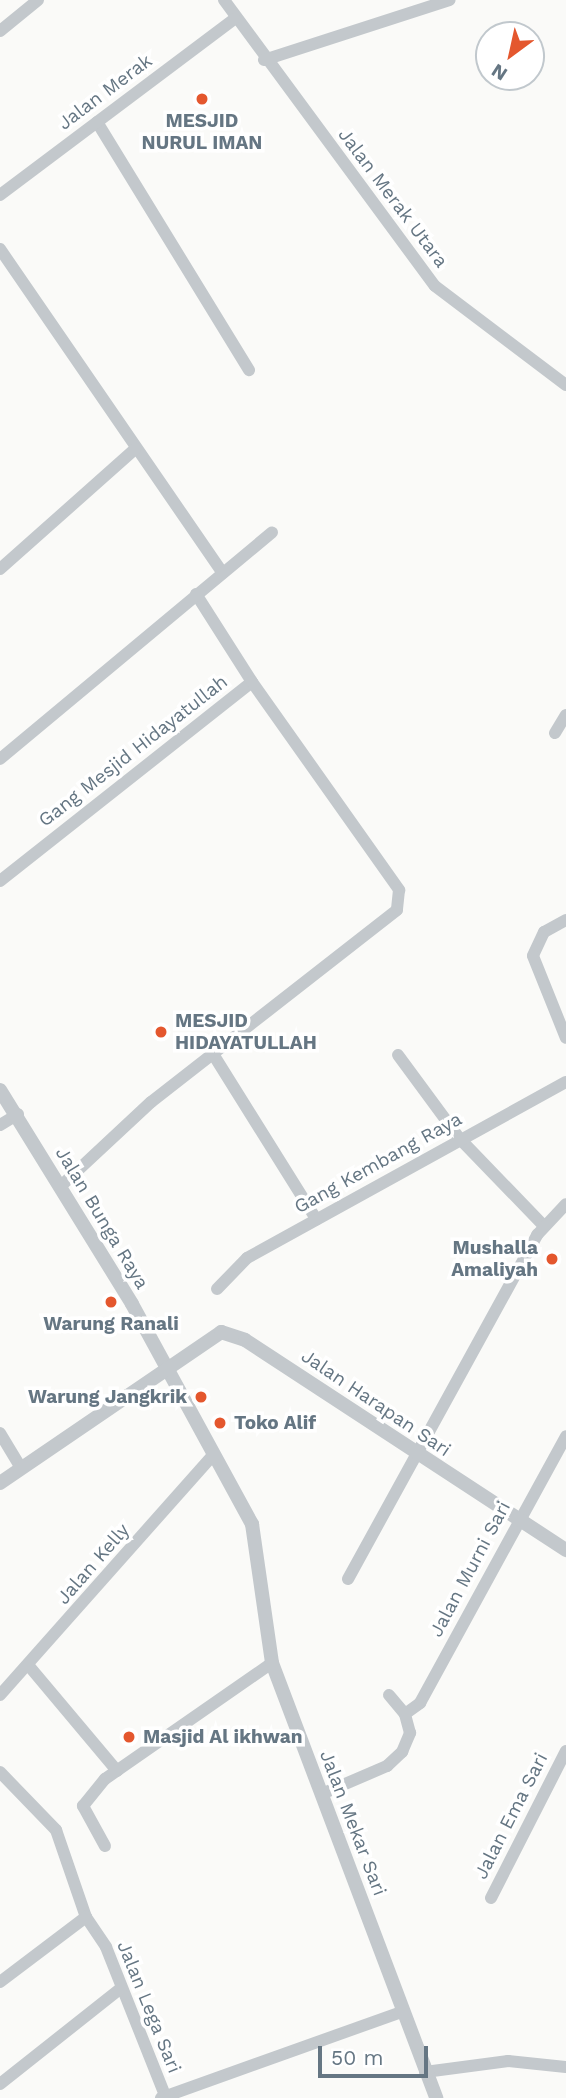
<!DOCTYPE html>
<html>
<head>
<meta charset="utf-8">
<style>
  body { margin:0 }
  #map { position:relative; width:566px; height:2098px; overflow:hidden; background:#fafaf8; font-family:"Work Sans",sans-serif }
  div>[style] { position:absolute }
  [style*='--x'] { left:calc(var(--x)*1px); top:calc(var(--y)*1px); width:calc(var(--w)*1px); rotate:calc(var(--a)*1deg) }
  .minor>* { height:12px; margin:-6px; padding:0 6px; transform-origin:6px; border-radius:6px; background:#c3c8cc }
  .tertiary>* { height:14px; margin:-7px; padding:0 7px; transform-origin:7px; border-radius:7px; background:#c3c8cc }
  .dots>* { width:19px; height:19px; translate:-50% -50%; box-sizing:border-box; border:4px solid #fff; border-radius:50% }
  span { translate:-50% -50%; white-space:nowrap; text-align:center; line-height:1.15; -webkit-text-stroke:7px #fff; paint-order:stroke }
  .street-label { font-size:19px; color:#657683 }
  .poi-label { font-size:19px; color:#657683; font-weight:700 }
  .left { translate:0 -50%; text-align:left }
  .right { translate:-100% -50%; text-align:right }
  .north { position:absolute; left:475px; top:21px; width:70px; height:70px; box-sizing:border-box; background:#fff; border:2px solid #c1c8cd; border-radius:50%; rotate:213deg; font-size:19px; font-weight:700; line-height:28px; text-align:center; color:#657683 }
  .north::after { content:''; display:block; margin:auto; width:24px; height:32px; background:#e4572e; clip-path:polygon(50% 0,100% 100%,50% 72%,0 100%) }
  .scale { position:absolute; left:318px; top:2046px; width:110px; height:32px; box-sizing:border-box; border:4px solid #657683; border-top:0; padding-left:9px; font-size:21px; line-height:24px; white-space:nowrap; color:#657683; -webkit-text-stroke:5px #fff; paint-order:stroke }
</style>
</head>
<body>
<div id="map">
  <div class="minor">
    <div style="--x:224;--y:0;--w:355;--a:53.6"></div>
    <div style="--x:435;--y:286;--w:164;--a:37.1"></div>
    <div style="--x:0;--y:31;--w:49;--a:-39.2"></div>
    <div style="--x:264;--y:60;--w:195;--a:-17.9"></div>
    <div style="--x:97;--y:122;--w:291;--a:58.5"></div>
    <div style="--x:0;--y:195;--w:293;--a:-36.9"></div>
    <div style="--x:0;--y:249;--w:393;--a:55.5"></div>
    <div style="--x:0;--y:569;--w:181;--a:-41.6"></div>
    <div style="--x:196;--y:594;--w:104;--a:57.5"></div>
    <div style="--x:555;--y:733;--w:21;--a:-59"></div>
    <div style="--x:0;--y:759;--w:354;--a:-39.8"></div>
    <div style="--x:0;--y:881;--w:321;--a:-38.3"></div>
    <div style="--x:252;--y:682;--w:255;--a:54.7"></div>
    <div style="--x:399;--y:890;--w:20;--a:96"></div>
    <div style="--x:397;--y:910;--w:312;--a:142"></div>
    <div style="--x:151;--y:1102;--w:123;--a:137"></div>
    <div style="--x:566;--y:920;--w:25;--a:151"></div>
    <div style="--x:544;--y:932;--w:26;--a:115"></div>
    <div style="--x:533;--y:956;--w:88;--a:68.1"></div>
    <div style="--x:213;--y:1054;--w:195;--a:58"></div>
    <div style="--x:398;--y:1055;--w:104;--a:53.6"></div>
    <div style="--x:460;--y:1139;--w:120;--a:46"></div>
    <div style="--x:0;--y:1125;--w:21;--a:-31"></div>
    <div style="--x:217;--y:1289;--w:43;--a:-45.9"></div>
    <div style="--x:247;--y:1258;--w:364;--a:-28.9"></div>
    <div style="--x:0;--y:1433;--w:41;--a:59"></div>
    <div style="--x:348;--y:1579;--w:393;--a:-61.2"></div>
    <div style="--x:537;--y:1235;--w:42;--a:-46.9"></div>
    <div style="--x:29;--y:1666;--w:137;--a:50"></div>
    <div style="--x:0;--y:1695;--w:319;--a:-48.4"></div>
    <div style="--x:389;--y:1695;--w:25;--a:50"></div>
    <div style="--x:405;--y:1714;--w:19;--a:-36"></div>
    <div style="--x:420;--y:1703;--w:304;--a:-61.3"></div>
    <div style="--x:0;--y:1772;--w:81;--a:46"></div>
    <div style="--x:56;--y:1830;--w:92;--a:71"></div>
    <div style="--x:324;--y:1793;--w:69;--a:-23.2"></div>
    <div style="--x:387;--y:1766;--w:21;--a:-43"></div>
    <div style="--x:402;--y:1752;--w:21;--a:-67"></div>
    <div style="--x:410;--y:1733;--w:20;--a:-105"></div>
    <div style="--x:105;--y:1846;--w:46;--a:-118.8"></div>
    <div style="--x:83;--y:1806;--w:35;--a:-51"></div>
    <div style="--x:105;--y:1779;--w:203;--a:-34.8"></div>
    <div style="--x:491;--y:1898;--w:165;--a:-63"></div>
    <div style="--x:0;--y:1982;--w:108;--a:-37.1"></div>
    <div style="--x:86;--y:1917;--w:36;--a:56"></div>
    <div style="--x:106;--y:1947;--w:162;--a:68.3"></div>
    <div style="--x:425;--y:2072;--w:84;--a:-7.5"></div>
    <div style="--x:508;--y:2061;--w:58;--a:5.9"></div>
    <div style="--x:0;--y:2084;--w:154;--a:-38.4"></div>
    <div style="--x:161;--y:2098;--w:258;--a:-19.7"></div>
  </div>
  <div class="tertiary">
    <div style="--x:0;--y:1090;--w:251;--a:58.3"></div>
    <div style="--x:132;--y:1304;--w:251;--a:61.4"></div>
    <div style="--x:252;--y:1524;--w:140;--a:81.8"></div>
    <div style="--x:272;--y:1663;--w:465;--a:69.3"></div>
    <div style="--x:0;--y:1483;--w:268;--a:-34.3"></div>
    <div style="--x:221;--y:1332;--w:25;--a:18"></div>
    <div style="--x:245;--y:1340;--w:384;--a:33.2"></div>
  </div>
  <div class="dots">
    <div style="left:202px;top:99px;background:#e4572e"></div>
    <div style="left:161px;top:1032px;background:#e4572e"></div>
    <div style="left:552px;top:1259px;background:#e4572e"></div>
    <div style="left:111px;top:1302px;background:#e4572e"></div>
    <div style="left:201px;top:1397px;background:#e4572e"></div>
    <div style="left:220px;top:1423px;background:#e4572e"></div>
    <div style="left:129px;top:1737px;background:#e4572e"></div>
  </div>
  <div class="street-label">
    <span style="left:105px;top:92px;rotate:-37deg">Jalan Merak</span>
    <span style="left:393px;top:198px;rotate:53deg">Jalan Merak Utara</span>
    <span style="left:133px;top:751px;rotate:-38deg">Gang Mesjid Hidayatullah</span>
    <span style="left:378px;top:1163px;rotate:-29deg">Gang Kembang Raya</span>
    <span style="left:102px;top:1218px;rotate:59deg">Jalan Bunga Raya</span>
    <span style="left:376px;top:1403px;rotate:34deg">Jalan Harapan Sari</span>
    <span style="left:93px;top:1564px;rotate:-49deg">Jalan Kelly</span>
    <span style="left:470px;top:1569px;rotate:-62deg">Jalan Murni Sari</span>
    <span style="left:511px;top:1816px;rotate:-63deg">Jalan Ema Sari</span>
    <span style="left:353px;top:1823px;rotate:69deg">Jalan Mekar Sari</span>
    <span style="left:149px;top:2007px;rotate:68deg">Jalan Lega Sari</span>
  </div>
  <div class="poi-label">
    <span style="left:202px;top:132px">MESJID<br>NURUL IMAN</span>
    <span class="left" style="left:175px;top:1032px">MESJID<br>HIDAYATULLAH</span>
    <span class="right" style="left:538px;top:1259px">Mushalla<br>Amaliyah</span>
    <span style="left:111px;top:1324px">Warung Ranali</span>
    <span class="right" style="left:187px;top:1397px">Warung Jangkrik</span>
    <span class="left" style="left:234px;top:1423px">Toko Alif</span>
    <span class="left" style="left:143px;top:1737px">Masjid Al ikhwan</span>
  </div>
  <div class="north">N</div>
  <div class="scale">50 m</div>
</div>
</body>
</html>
